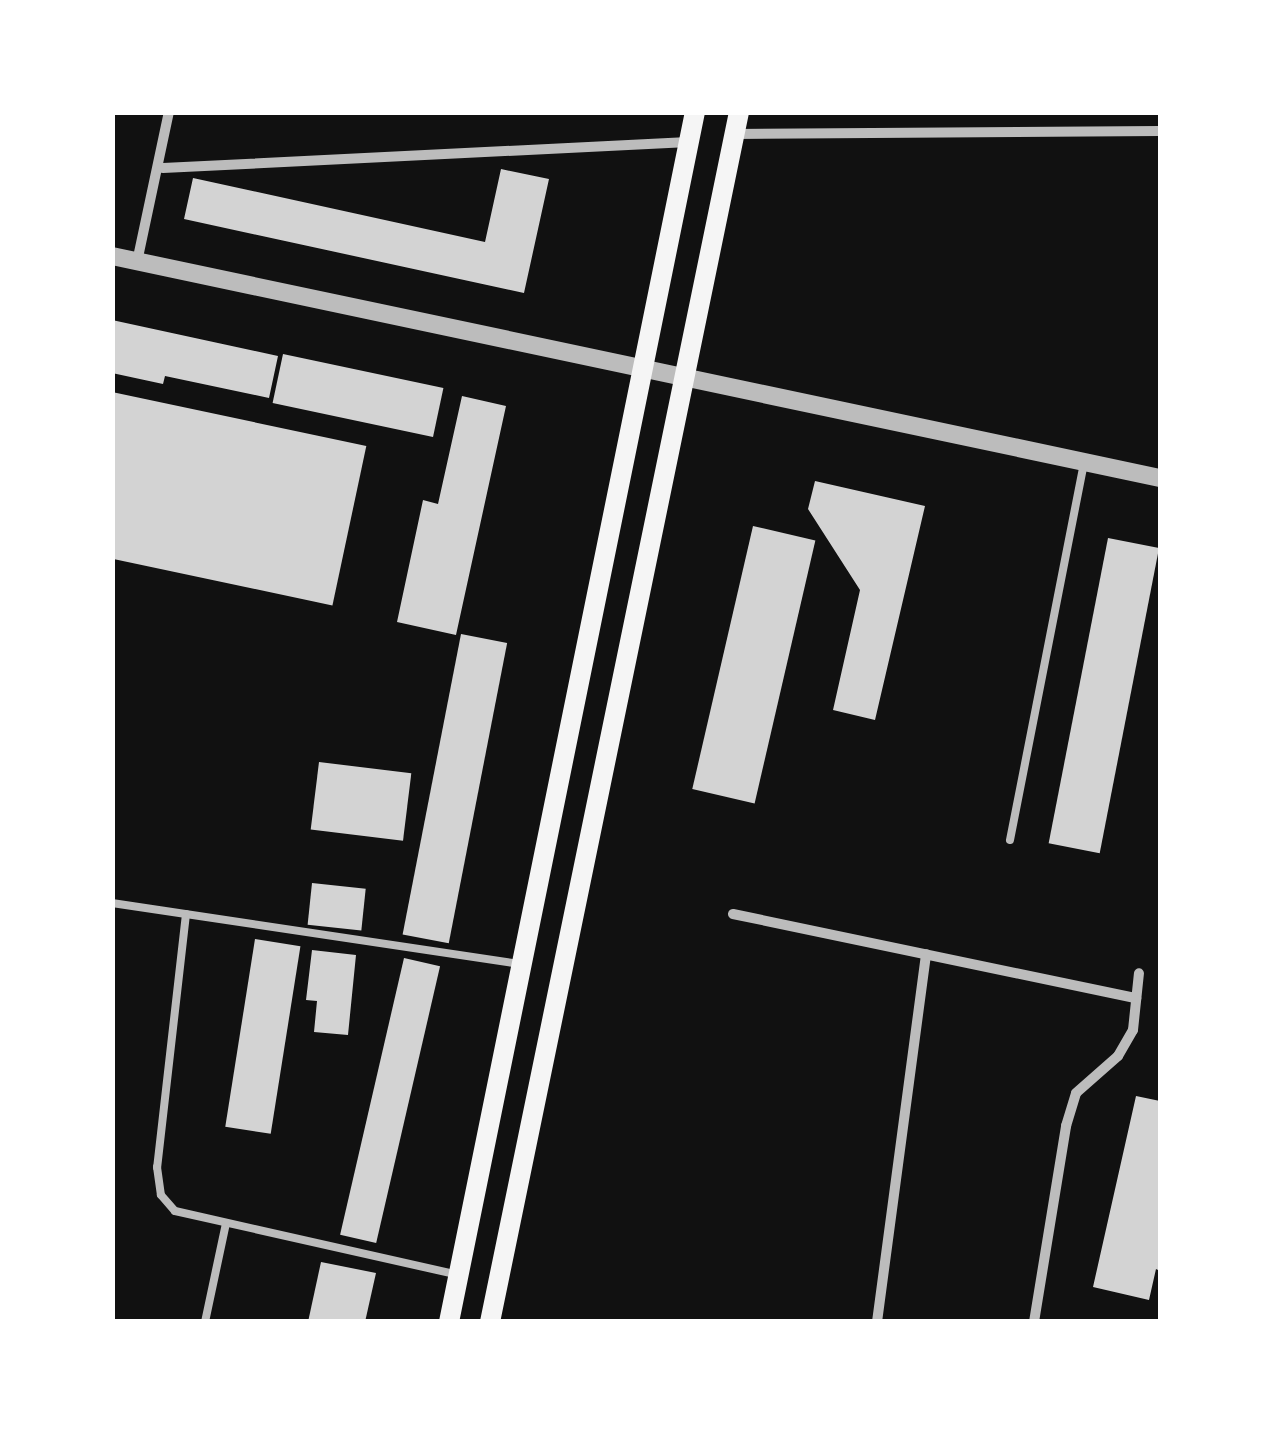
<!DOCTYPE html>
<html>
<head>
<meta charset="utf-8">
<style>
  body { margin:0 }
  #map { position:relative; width:1273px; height:1434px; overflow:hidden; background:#111; font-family:"DM Sans",sans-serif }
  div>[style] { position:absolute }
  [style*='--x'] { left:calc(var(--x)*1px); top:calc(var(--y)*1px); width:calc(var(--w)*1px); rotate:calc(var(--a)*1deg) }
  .building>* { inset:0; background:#d3d3d3; transform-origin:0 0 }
  .service>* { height:8px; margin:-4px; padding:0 4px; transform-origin:4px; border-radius:4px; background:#bcbcbc }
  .minor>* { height:10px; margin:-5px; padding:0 5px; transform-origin:5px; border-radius:5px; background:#bcbcbc }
  .tertiary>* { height:18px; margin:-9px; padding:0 9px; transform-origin:9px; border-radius:9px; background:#bcbcbc }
  .secondary>* { height:20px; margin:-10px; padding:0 10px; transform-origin:10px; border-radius:10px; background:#f5f5f5 }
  span { translate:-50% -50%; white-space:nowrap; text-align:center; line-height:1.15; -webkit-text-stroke:8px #fff; paint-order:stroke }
  .frame { position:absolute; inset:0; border:115px solid #fff; pointer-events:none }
</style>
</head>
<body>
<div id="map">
  <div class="building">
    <div style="clip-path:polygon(501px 169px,549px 179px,524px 293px,184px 219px,193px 178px,485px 242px)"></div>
    <div style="clip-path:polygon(112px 320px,278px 356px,269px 398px,165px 376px,163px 384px,112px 373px)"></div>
    <div style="left:283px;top:354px;width:164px;height:50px;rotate:12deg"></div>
    <div style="left:112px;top:392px;width:260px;height:163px;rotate:12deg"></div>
    <div style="clip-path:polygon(462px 396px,506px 406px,456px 635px,397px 622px,423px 500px,438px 504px)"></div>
    <div style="clip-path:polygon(815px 481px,925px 506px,875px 720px,833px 710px,860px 590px,808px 509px)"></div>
    <div style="left:753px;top:526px;width:64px;height:270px;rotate:13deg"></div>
    <div style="left:1108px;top:538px;width:52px;height:311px;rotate:11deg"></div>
    <div style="left:461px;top:634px;width:47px;height:306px;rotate:11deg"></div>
    <div style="left:319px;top:762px;width:93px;height:68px;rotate:7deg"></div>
    <div style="left:312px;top:883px;width:54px;height:42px;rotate:6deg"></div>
    <div style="left:255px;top:939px;width:46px;height:190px;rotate:9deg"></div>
    <div style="clip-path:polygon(312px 950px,356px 955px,348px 1035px,314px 1032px,317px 1001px,306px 1000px)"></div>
    <div style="left:404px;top:958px;width:37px;height:284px;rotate:13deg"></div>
    <div style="clip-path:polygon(1136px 1096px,1160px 1101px,1160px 1271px,1156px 1269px,1149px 1300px,1093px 1287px)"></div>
    <div style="clip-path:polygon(321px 1262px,376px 1273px,365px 1322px,308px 1322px)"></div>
  </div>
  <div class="service">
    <div style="--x:1010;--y:840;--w:385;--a:-78.9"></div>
    <div style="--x:112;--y:903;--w:415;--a:8.5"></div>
    <div style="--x:186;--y:914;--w:255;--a:96.5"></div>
    <div style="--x:157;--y:1167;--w:28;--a:82"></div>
    <div style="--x:161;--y:1195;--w:21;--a:49"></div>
    <div style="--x:175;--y:1211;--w:286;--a:12.7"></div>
    <div style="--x:205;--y:1322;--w:101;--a:-78"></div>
  </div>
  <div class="minor">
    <div style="--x:734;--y:134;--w:426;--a:-0.4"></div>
    <div style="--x:163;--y:168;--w:526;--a:-2.84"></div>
    <div style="--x:137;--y:262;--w:153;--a:-78"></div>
    <div style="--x:733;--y:914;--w:412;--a:11.8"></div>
    <div style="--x:877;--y:1322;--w:371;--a:-82.4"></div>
    <div style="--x:1034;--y:1322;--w:199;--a:-80.7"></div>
    <div style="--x:1066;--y:1126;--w:34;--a:-73"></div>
    <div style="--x:1076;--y:1093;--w:56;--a:-41.4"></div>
    <div style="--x:1118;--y:1056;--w:30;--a:-60"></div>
    <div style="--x:1133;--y:1030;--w:57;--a:-84"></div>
  </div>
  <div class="tertiary">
    <div style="--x:112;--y:256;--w:1071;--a:11.96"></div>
  </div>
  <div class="secondary">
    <div style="--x:449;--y:1322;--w:1235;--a:-78.51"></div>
    <div style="--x:490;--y:1322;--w:1235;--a:-78.37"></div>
  </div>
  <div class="frame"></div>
</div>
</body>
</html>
